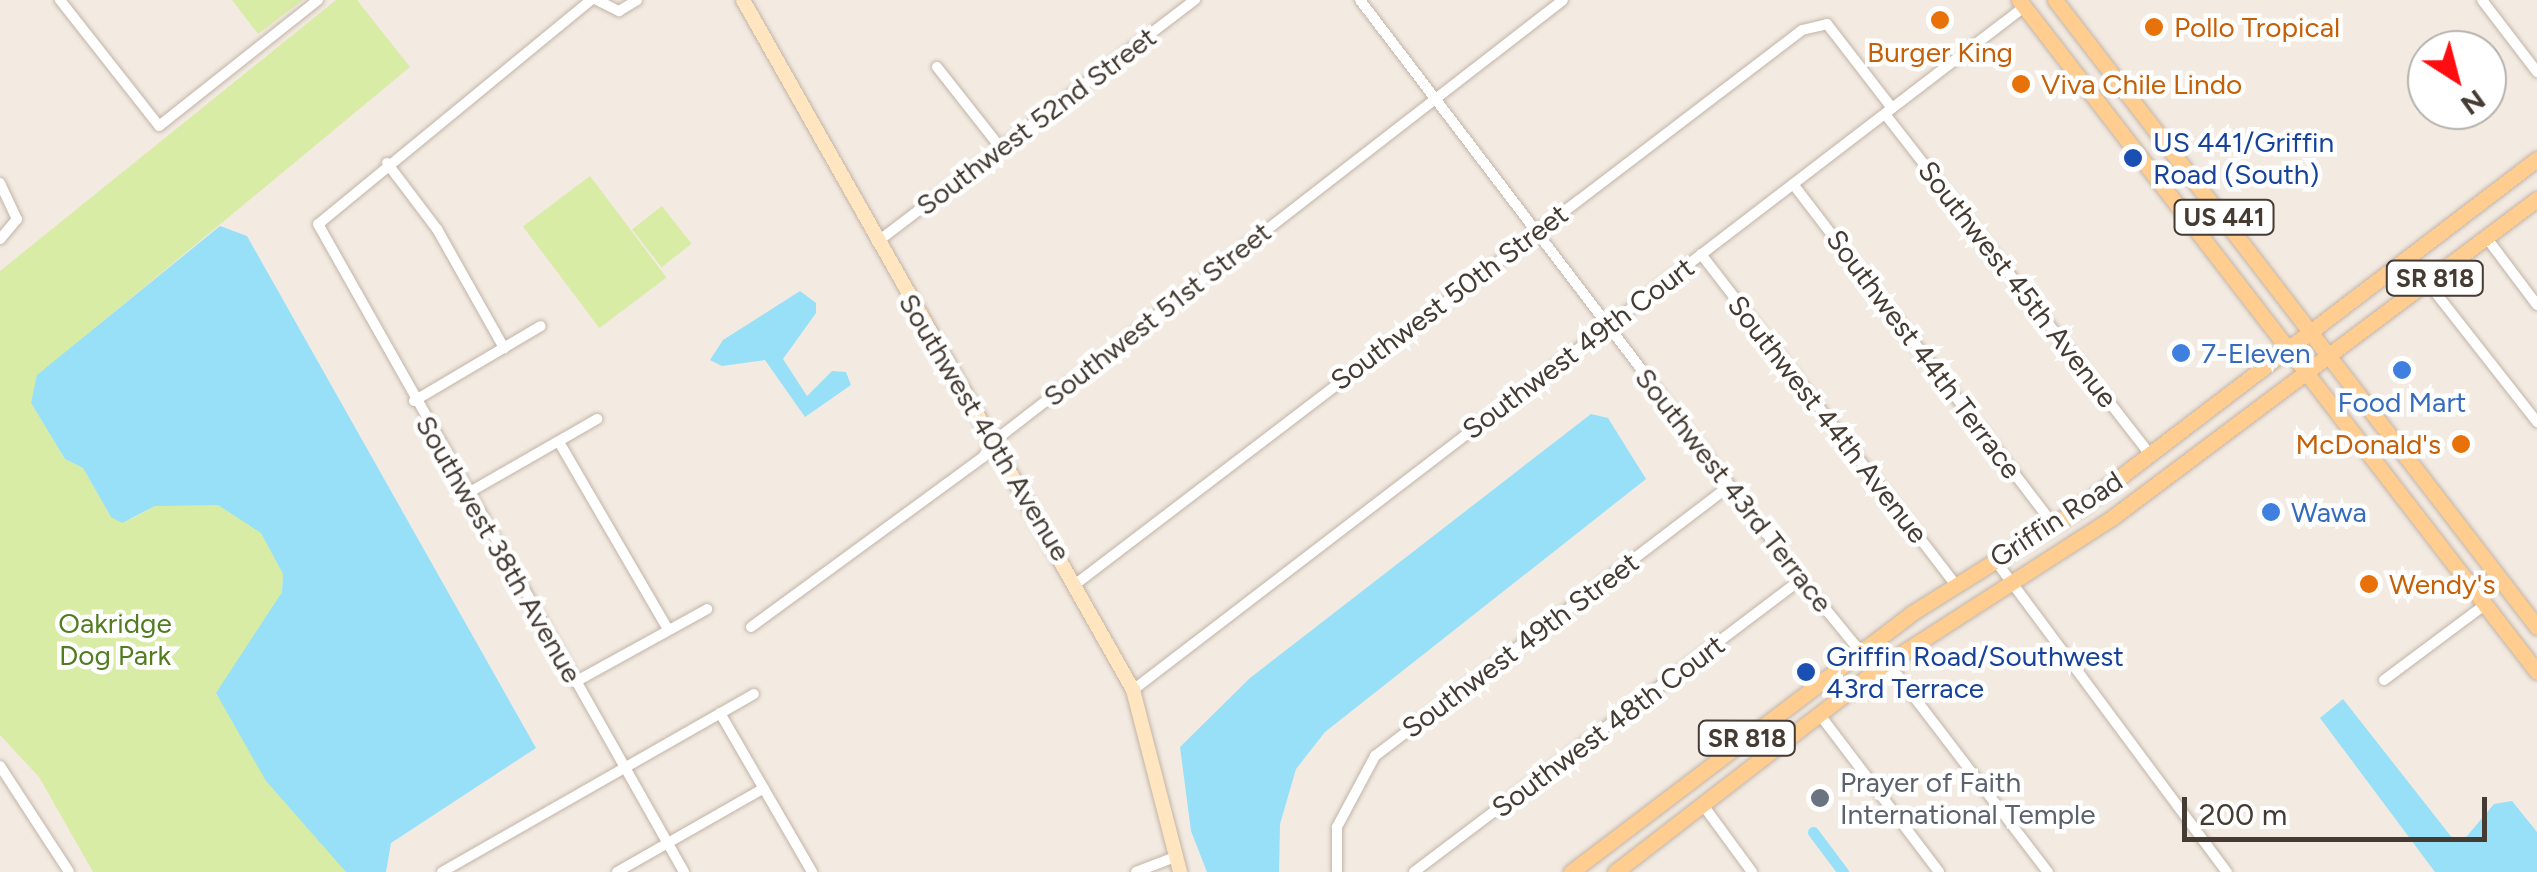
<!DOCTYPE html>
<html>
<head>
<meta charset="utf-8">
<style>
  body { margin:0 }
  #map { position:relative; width:2537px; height:872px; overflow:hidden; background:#f3ebe2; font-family:Figtree,sans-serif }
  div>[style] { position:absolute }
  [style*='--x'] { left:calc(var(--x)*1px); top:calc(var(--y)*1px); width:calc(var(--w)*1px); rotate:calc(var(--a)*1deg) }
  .green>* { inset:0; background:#d8eca6; transform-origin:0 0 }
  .water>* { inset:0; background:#97e0f8 }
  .canal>* { height:11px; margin:-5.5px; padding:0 5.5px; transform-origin:5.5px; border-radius:5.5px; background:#97e0f8 }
  .roads { filter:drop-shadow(0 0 2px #c2b4a7) drop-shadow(0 0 2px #c2b4a7) }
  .street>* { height:10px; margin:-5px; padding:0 5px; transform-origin:5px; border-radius:5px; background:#fff }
  .secondary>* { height:14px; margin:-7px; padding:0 7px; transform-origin:7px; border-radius:7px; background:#ffe6c0 }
  .primary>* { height:15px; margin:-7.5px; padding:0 7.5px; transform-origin:7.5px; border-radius:7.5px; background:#ffcd8f }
  .dots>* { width:28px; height:28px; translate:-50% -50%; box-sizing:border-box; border:5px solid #fff; border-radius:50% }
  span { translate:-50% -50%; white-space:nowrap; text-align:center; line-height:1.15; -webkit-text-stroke:9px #fff; paint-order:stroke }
  .shield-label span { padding:2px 8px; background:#fff; border:2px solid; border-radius:8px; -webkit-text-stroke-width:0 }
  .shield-label { font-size:25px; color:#453b32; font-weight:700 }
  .food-label { font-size:28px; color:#c56008 }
  .left { translate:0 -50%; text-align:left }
  .right { translate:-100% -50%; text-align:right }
  .street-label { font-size:28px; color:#453b32 }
  .transit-label { font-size:28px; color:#164399 }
  .shop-label { font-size:28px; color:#366cbe }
  .park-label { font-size:28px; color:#527c20 }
  .worship-label { font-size:28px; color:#5b616d }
  .north { position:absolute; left:2407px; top:30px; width:100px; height:100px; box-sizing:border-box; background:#fff; border:2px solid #b5b1ad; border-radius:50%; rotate:144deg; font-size:28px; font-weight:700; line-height:40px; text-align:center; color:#453b32 }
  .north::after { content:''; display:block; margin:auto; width:35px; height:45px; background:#ff0d10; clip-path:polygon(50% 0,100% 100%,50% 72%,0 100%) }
  .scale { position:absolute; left:2182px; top:797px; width:305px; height:45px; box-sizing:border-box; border:5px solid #453b32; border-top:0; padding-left:12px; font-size:30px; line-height:35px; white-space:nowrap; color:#453b32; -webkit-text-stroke:8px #fff; paint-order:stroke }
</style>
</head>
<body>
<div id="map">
  <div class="green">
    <div style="clip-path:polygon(232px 0,303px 0,258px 34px)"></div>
    <div style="clip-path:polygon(336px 0,357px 0,410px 67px,38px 375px,31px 403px,65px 459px,83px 468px,111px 517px,131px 519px,155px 506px,182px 503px,218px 505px,261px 532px,283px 574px,282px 592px,216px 694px,346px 872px,93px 872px,39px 777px,0 735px,0 271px)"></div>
    <div style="left:590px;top:176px;width:127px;height:84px;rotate:53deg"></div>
    <div style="left:662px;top:206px;width:48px;height:38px;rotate:52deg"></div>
  </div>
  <div class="water">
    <div style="clip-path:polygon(220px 226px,247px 236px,536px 748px,391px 843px,386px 872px,346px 872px,266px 781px,216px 693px,282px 592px,283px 574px,261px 533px,218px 505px,155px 506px,122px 523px,111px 517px,83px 468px,65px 459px,31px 403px,37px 375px)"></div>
    <div style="clip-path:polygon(800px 291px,816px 303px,816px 313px,783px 359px,807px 396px,832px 371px,846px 372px,851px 385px,805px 417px,765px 360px,722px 366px,710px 360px,723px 340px)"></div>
    <div style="clip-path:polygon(1591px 414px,1608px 418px,1646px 479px,1325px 732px,1296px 769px,1280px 824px,1279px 872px,1207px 872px,1191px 831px,1180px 747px,1250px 678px)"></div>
    <div style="clip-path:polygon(2343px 699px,2453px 839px,2462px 842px,2494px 804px,2512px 801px,2537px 832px,2537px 872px,2435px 872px,2320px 718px)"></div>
  </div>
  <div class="canal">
    <div style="--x:1813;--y:832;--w:50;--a:53.1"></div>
  </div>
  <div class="roads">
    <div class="street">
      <div style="--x:60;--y:0;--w:160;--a:51.8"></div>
      <div style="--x:159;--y:126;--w:203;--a:-38.4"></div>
      <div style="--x:591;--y:0;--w:353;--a:140.6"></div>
      <div style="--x:318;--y:224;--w:744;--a:60.54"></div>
      <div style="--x:597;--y:0;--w:25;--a:27"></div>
      <div style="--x:619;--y:11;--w:21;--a:-31"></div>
      <div style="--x:1360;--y:0;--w:728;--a:52.7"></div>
      <div style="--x:1801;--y:579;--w:93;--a:50.7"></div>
      <div style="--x:1860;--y:651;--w:45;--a:33.3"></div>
      <div style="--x:1898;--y:676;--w:247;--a:52.6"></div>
      <div style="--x:2482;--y:0;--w:91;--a:52.6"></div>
      <div style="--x:937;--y:67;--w:102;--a:51.8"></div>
      <div style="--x:1885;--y:114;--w:432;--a:52.1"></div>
      <div style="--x:387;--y:163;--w:83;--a:52.9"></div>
      <div style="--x:437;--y:229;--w:137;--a:60.6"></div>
      <div style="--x:0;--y:183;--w:40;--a:65"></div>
      <div style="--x:17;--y:219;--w:26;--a:130"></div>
      <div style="--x:1793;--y:184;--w:429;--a:52.6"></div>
      <div style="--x:2486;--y:237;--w:85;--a:53.1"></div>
      <div style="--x:877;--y:242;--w:400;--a:-37.3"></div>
      <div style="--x:1701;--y:254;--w:416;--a:52.4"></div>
      <div style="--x:2428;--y:283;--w:177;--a:51.9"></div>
      <div style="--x:414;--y:401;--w:147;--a:-30.6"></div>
      <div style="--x:559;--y:442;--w:216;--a:59.8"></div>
      <div style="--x:468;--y:493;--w:149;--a:-29.8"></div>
      <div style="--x:1995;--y:560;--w:389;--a:53.4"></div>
      <div style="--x:1077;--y:583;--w:912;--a:-37.33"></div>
      <div style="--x:1802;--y:30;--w:26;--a:-13"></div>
      <div style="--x:1827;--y:24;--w:106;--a:52.3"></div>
      <div style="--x:751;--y:627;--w:288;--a:-36.2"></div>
      <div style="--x:983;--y:457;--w:18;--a:-56"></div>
      <div style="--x:993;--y:442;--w:721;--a:-37.79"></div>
      <div style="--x:2384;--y:680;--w:127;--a:-36.7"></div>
      <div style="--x:575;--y:682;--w:151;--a:-28.9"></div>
      <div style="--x:1133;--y:690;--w:1123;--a:-37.47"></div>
      <div style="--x:720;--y:713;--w:184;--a:59.9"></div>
      <div style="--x:1820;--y:715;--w:197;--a:52.8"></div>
      <div style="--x:0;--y:766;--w:126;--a:56.9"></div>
      <div style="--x:1703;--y:805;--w:83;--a:53.8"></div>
      <div style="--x:442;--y:872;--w:359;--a:-29.7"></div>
      <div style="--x:617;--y:872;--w:169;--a:-29.7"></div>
      <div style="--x:1136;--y:872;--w:42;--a:-21"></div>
      <div style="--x:1337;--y:872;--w:45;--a:-90"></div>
      <div style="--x:1337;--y:827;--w:81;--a:-61.8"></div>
      <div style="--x:1375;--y:756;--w:445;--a:-37.3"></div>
      <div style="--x:1414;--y:872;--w:485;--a:-37.1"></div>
    </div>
    <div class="secondary">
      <div style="--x:743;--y:0;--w:793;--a:60.52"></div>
      <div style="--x:1133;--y:690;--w:188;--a:75.5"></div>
    </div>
    <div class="primary">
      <div style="--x:2019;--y:0;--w:848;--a:52.37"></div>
      <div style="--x:2055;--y:0;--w:791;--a:52.45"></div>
      <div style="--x:1571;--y:872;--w:428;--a:-37.2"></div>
      <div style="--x:1912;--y:613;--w:196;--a:-32.1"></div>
      <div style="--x:2078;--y:509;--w:577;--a:-37.33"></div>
      <div style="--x:1615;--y:872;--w:337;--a:-37.7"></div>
      <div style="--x:1882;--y:666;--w:275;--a:-32.8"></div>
      <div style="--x:2113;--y:517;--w:530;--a:-36.87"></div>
    </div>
  </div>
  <div class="dots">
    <div style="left:1940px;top:20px;background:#e8710a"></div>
    <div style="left:2154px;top:27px;background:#e8710a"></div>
    <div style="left:2021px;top:84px;background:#e8710a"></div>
    <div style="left:2133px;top:158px;background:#1a4fb4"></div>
    <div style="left:2181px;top:353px;background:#3f7fe0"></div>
    <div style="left:2402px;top:370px;background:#3f7fe0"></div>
    <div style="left:2461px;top:444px;background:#e8710a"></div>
    <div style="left:2271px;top:512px;background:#3f7fe0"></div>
    <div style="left:2369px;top:584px;background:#e8710a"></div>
    <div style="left:1806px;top:672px;background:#1a4fb4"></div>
    <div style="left:1820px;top:798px;background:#6b7280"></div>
  </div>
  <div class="shield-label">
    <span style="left:2224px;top:217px">US 441</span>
    <span style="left:2435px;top:278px">SR 818</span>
    <span style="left:1747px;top:738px">SR 818</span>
  </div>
  <div class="food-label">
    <span class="left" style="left:2174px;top:27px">Pollo Tropical</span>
    <span style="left:1940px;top:52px">Burger King</span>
    <span class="left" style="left:2041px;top:84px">Viva Chile Lindo</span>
    <span class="right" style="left:2441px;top:444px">McDonald's</span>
    <span class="left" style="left:2389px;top:584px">Wendy's</span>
  </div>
  <div class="street-label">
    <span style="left:1036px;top:121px;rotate:-37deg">Southwest 52nd Street</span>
    <span style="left:2018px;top:284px;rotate:52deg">Southwest 45th Avenue</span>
    <span style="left:1449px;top:297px;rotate:-37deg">Southwest 50th Street</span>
    <span style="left:1157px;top:314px;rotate:-38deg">Southwest 51st Street</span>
    <span style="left:1578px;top:348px;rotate:-37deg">Southwest 49th Court</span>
    <span style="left:1924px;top:354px;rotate:53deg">Southwest 44th Terrace</span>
    <span style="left:1828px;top:419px;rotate:52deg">Southwest 44th Avenue</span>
    <span style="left:985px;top:427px;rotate:59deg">Southwest 40th Avenue</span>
    <span style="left:1734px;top:490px;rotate:52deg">Southwest 43rd Terrace</span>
    <span style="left:2056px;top:519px;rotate:-33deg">Griffin Road</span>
    <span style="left:499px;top:549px;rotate:60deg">Southwest 38th Avenue</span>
    <span style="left:1520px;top:645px;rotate:-37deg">Southwest 49th Street</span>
    <span style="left:1608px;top:726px;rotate:-37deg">Southwest 48th Court</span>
  </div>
  <div class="transit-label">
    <span class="left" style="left:2153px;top:158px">US 441/Griffin<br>Road (South)</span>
    <span class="left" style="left:1826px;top:672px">Griffin Road/Southwest<br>43rd Terrace</span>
  </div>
  <div class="shop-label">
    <span class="left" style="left:2201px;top:353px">7-Eleven</span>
    <span style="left:2402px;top:402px">Food Mart</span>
    <span class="left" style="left:2291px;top:512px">Wawa</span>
  </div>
  <div class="park-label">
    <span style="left:115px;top:639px">Oakridge<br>Dog Park</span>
  </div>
  <div class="worship-label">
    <span class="left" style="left:1840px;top:798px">Prayer of Faith<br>International Temple</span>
  </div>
  <div class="north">N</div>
  <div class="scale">200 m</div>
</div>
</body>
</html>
